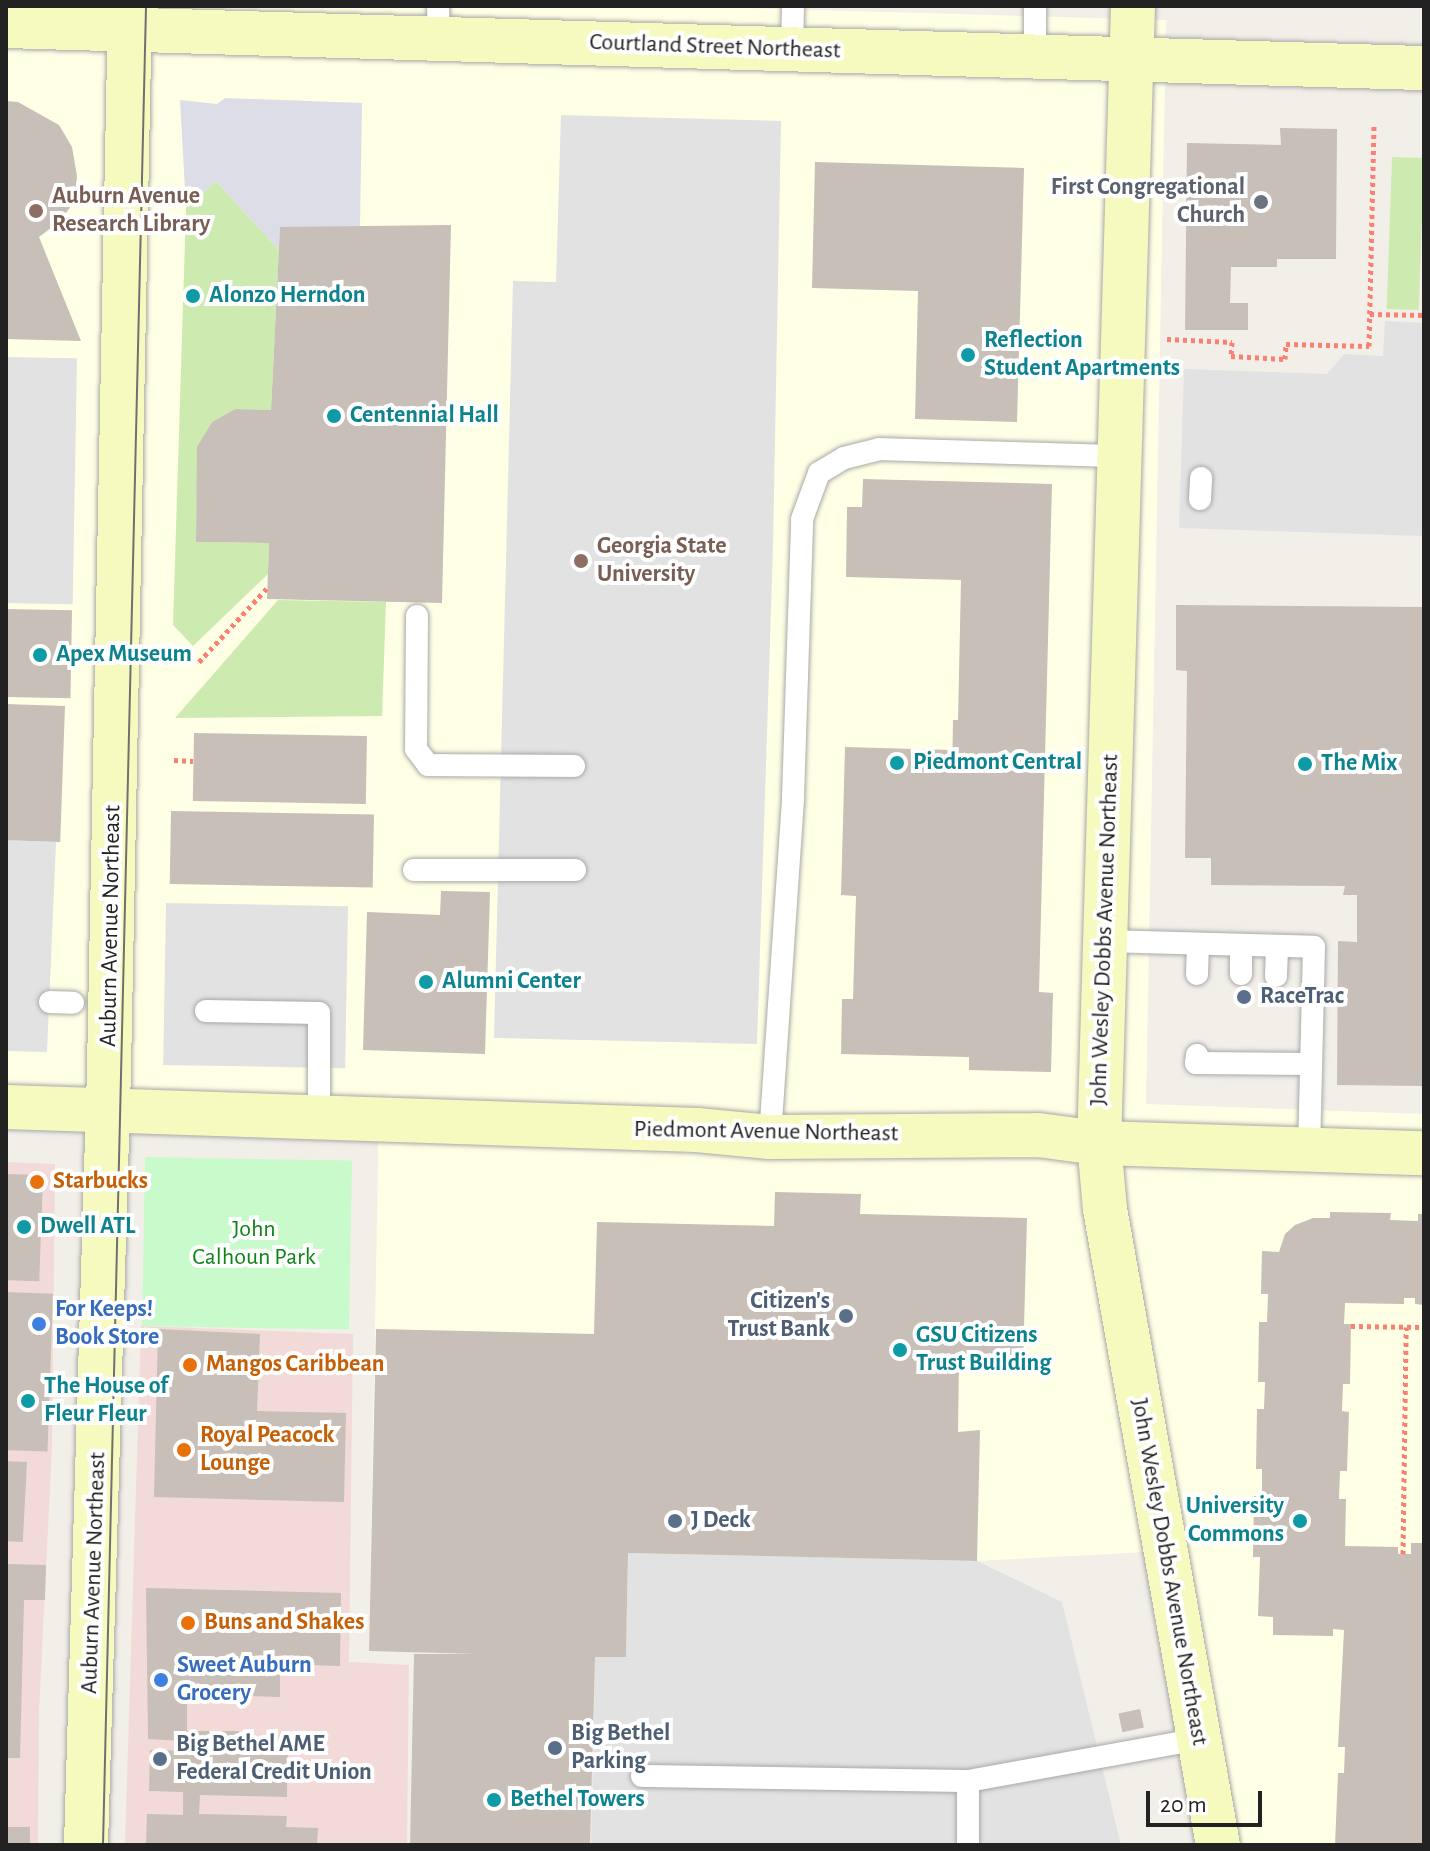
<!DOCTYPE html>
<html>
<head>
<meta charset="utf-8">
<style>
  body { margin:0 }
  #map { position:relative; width:1430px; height:1851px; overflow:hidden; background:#f2efe9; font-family:"Alegreya Sans",sans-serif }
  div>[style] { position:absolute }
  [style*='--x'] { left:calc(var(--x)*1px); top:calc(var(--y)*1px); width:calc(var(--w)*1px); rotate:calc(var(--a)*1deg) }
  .commercial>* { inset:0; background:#f2dad9 }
  .education>* { inset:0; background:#ffffe5 }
  .grass>* { inset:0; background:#cdebb0; transform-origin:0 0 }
  .park>* { inset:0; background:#c8facc; transform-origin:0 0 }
  .parking>* { inset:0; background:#e2e2e2; transform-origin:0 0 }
  .plaza>* { inset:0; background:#dddde8 }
  .building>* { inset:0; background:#c7bfb8; transform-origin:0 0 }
  .path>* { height:5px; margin-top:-2.5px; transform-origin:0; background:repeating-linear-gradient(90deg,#fa8072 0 4px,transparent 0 8px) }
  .roads { filter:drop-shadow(0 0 2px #a9a9a9) drop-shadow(0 0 2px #a9a9a9) }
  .lane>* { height:22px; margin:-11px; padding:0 11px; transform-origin:11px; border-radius:11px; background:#fff }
  .secondary>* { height:44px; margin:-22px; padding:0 22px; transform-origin:22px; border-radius:22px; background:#f7fabf }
  .tram>* { height:2px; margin:-1px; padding:0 1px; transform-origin:1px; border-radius:1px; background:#707070 }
  .dots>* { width:22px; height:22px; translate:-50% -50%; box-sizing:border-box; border:4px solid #fff; border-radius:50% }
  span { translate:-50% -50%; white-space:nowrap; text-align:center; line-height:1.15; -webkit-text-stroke:8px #fff; paint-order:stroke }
  .street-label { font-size:24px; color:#222 }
  .worship-label { font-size:24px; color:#5b616d; font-weight:700 }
  .right { translate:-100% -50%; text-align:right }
  .education-label { font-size:24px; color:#785e54; font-weight:700 }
  .left { translate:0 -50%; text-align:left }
  .culture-label { font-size:24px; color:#0d838f; font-weight:700 }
  .service-label { font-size:24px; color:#4e5e75; font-weight:700 }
  .food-label { font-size:24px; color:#c56008; font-weight:700 }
  .park-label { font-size:24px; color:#0c8416 }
  .shop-label { font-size:24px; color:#366cbe; font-weight:700 }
  .frame { position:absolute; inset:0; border:8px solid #222; pointer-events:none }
  .scale { position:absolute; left:1146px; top:1791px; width:116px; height:36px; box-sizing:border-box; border:4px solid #222; border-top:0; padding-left:10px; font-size:24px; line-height:28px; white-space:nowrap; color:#222; -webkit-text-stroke:6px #fff; paint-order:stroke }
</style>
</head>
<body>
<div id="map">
  <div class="commercial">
    <div style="clip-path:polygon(6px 1162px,55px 1164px,52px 1448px,39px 1712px,38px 1845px,6px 1845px)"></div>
    <div style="clip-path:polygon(141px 1326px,353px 1334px,349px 1662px,409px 1665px,407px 1845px,125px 1845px)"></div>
  </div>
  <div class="education">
    <div style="clip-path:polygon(6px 6px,679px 6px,1166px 20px,1146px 1104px,1424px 1114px,1424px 1845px,1199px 1845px,1146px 1552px,977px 1561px,629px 1553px,626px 1657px,369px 1651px,379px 1108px,6px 1103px)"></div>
  </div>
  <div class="grass">
    <div style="left:1392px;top:157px;width:32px;height:152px;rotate:2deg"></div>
    <div style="clip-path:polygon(216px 181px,279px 250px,271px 410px,235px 409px,212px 422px,198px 447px,196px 542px,269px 543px,268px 574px,193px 646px,173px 625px,186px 208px)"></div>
    <div style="clip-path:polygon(278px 600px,386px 602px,382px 716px,175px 718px)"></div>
  </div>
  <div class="park">
    <div style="left:145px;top:1157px;width:207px;height:169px;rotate:1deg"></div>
  </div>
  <div class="parking">
    <div style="clip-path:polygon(561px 115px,781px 121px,773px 547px,757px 1044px,494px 1038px,513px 281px,556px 282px)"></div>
    <div style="clip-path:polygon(1385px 321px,1424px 323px,1424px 536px,1179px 528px,1184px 369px,1327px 374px,1344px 354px,1383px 356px)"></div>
    <div style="left:6px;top:357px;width:71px;height:246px;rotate:1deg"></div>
    <div style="clip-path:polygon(6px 840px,56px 842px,47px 1052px,6px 1051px)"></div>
    <div style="left:166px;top:903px;width:182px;height:162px;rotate:1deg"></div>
    <div style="clip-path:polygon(628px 1553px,977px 1561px,1062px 1602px,1121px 1845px,591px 1845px,595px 1657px,626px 1657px)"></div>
  </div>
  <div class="plaza">
    <div style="clip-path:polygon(225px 98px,362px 103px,360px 227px,280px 227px,279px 250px,216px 181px,186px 208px,180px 100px,217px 104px)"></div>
  </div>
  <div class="building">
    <div style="clip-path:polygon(6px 101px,18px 102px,59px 125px,72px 147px,77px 176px,75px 201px,59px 222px,39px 237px,81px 341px,6px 339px)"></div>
    <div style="clip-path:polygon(1280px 128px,1337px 129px,1336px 259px,1277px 259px,1277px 267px,1231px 267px,1230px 303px,1248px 303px,1248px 330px,1185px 330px,1187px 143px,1281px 145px)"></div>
    <div style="clip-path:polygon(815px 162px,1024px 168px,1017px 422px,915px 419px,918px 291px,812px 288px)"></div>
    <div style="clip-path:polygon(451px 225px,442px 603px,267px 599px,269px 543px,196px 542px,197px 447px,212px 422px,235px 409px,271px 410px,280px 227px)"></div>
    <div style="clip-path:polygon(863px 479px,1052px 484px,1039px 992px,1053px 993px,1051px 1072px,969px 1070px,969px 1057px,841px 1054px,842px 999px,853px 999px,856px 896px,841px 895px,845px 747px,951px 750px,952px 776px,953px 720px,958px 720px,961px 580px,846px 577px,847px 507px,862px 507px)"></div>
    <div style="clip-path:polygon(1176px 605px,1424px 607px,1424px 1086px,1337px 1085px,1338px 941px,1357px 942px,1357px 895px,1343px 895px,1345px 886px,1211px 885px,1211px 858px,1185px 858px,1187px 671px,1176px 670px)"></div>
    <div style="left:6px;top:609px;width:66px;height:88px;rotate:1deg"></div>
    <div style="left:6px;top:704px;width:59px;height:136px;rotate:2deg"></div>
    <div style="left:194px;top:733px;width:173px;height:68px;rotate:1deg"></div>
    <div style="left:171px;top:811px;width:203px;height:73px;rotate:1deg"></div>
    <div style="clip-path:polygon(441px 891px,490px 892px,485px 1054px,363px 1050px,367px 912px,440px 915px)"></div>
    <div style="left:6px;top:1174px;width:37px;height:106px;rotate:2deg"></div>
    <div style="clip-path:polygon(775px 1192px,861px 1194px,860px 1214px,1027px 1218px,1023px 1364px,959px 1362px,958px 1432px,980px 1430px,977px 1561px,628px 1553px,626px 1657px,595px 1657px,590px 1845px,410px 1845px,414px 1654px,477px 1654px,369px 1651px,376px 1329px,594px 1334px,597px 1222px,774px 1226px)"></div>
    <div style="clip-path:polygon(1330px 1212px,1391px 1213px,1390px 1220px,1418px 1221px,1418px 1214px,1424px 1214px,1424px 1305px,1415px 1304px,1415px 1298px,1404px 1298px,1404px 1304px,1345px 1303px,1344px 1324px,1351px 1324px,1350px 1384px,1343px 1384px,1342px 1411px,1349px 1412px,1347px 1471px,1340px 1471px,1339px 1499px,1346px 1499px,1345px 1546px,1398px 1547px,1398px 1554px,1411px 1554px,1411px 1543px,1424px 1543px,1424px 1845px,1335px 1845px,1338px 1773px,1344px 1773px,1345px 1747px,1338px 1747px,1344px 1630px,1333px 1629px,1333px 1636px,1273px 1635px,1273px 1617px,1258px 1616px,1260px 1557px,1253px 1557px,1254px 1496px,1262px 1497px,1262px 1469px,1256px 1469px,1257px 1409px,1264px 1409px,1265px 1382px,1258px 1382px,1259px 1322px,1267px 1322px,1268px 1294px,1261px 1294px,1262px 1251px,1279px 1252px,1285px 1234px,1295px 1225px,1313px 1218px,1330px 1218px)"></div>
    <div style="left:6px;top:1292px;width:47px;height:158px;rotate:2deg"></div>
    <div style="clip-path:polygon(158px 1329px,260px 1334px,257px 1411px,346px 1413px,344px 1502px,154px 1497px)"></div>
    <div style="left:6px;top:1461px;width:21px;height:80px;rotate:3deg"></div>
    <div style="clip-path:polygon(6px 1564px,46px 1565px,45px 1600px,24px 1600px,20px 1758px,6px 1758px)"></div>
    <div style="clip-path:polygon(146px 1588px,341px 1593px,340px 1666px,222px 1662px,280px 1666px,280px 1697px,187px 1694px,187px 1731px,239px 1731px,238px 1744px,148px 1739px)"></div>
    <div style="left:1140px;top:1709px;width:19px;height:22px;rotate:78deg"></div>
    <div style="clip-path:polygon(150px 1750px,288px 1754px,288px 1770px,309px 1774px,309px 1782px,287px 1781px,287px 1797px,200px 1795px,199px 1814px,287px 1816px,286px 1827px,318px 1828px,317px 1845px,146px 1845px,147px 1814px,183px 1815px,183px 1792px,149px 1791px)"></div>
    <div style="left:6px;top:1827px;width:24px;height:18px"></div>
  </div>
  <div class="path">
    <div style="--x:1370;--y:314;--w:54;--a:1.1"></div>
    <div style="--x:1167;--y:339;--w:65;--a:2.6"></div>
    <div style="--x:1232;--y:342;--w:14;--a:94"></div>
    <div style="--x:1231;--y:356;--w:54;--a:3.2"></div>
    <div style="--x:1285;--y:359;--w:15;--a:-86"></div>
    <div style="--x:1286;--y:344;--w:83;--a:1.4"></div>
    <div style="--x:1369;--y:346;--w:223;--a:-88.7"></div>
    <div style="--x:199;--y:662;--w:102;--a:-47.4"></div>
    <div style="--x:174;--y:760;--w:19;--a:3"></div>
    <div style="--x:1351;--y:1326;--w:73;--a:0.8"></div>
    <div style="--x:1403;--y:1554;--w:227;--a:-89.2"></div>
  </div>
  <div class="roads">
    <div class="lane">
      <div style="--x:438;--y:6;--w:33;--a:88"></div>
      <div style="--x:792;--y:50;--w:44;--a:-88.7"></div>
      <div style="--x:1035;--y:57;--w:51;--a:-90"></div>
      <div style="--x:1200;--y:499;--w:21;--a:-87"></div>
      <div style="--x:417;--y:616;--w:133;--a:90.4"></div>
      <div style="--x:416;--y:749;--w:20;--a:53"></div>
      <div style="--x:428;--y:765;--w:146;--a:0.4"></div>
      <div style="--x:414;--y:870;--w:161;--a:0"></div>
      <div style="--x:1105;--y:941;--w:209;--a:1.6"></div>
      <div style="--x:1314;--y:947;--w:203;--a:91.4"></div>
      <div style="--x:1241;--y:945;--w:29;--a:90"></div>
      <div style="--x:1197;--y:974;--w:30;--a:-88"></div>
      <div style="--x:1276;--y:976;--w:30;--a:-88"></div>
      <div style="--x:50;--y:1002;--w:23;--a:2"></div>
      <div style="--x:206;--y:1011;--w:113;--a:1"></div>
      <div style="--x:319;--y:1013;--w:106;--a:90"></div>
      <div style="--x:1197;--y:1055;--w:8;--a:97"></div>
      <div style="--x:1196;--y:1063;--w:115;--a:0.5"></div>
      <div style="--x:770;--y:1137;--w:341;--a:-86.1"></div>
      <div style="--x:793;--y:797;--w:278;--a:-88.1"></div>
      <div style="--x:802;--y:519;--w:49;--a:-69.7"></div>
      <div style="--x:819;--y:473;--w:29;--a:-31"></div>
      <div style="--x:844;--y:458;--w:36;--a:-14"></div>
      <div style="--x:879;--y:449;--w:241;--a:1.7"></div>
      <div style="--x:642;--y:1776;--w:326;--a:0.9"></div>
      <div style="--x:968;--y:1781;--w:235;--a:-10.3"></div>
      <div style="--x:968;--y:1781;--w:64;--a:90"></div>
    </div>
    <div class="secondary">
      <div style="--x:1133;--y:6;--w:1138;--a:91.71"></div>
      <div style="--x:1099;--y:1143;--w:66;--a:84.8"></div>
      <div style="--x:1105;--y:1209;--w:646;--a:79.93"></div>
      <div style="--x:6;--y:26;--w:1419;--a:1.7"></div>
      <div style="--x:6;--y:1107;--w:691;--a:1.91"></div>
      <div style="--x:697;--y:1130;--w:73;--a:5.5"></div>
      <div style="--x:770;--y:1137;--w:268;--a:-0.4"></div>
      <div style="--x:1038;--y:1135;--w:62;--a:7.5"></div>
      <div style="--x:1099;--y:1143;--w:325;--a:1.8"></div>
      <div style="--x:86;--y:1845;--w:776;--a:-88.3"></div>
      <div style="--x:109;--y:1069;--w:1063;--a:-88.87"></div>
    </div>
  </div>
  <div class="tram">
    <div style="--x:103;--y:1845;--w:1840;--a:-88.66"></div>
  </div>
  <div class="dots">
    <div style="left:1261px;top:202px;background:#6b7280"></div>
    <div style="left:36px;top:211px;background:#8d6e63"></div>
    <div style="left:193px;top:296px;background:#0f9aa8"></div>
    <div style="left:968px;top:355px;background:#0f9aa8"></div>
    <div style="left:334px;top:416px;background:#0f9aa8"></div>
    <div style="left:581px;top:561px;background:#8d6e63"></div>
    <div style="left:40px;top:655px;background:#0f9aa8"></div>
    <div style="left:897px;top:763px;background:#0f9aa8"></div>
    <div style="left:1305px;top:764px;background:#0f9aa8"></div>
    <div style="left:426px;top:982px;background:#0f9aa8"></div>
    <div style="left:1244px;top:997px;background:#5c6f8a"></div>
    <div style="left:37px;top:1182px;background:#e8710a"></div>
    <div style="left:24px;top:1227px;background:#0f9aa8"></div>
    <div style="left:846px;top:1316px;background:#5c6f8a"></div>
    <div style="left:39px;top:1324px;background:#3f7fe0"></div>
    <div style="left:900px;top:1350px;background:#0f9aa8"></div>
    <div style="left:190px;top:1365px;background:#e8710a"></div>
    <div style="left:28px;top:1401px;background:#0f9aa8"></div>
    <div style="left:184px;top:1450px;background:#e8710a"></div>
    <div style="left:675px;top:1521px;background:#5c6f8a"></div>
    <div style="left:1300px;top:1521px;background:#0f9aa8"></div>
    <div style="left:188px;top:1623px;background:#e8710a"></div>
    <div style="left:161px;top:1680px;background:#3f7fe0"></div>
    <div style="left:555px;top:1748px;background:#5c6f8a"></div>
    <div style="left:160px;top:1759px;background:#5c6f8a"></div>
    <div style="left:494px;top:1800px;background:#0f9aa8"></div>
  </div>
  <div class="street-label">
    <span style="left:715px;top:47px;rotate:2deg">Courtland Street Northeast</span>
    <span style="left:111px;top:926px;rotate:-89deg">Auburn Avenue Northeast</span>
    <span style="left:1105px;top:930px;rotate:-88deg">John Wesley Dobbs Avenue Northeast</span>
    <span style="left:766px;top:1132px;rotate:1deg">Piedmont Avenue Northeast</span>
    <span style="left:1169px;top:1572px;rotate:80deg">John Wesley Dobbs Avenue Northeast</span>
    <span style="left:94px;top:1573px;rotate:-88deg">Auburn Avenue Northeast</span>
  </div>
  <div class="worship-label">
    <span class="right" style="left:1245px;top:202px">First Congregational<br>Church</span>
  </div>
  <div class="education-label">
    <span class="left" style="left:52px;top:211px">Auburn Avenue<br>Research Library</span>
    <span class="left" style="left:597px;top:561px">Georgia State<br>University</span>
  </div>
  <div class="culture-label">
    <span class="left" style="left:209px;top:296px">Alonzo Herndon</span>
    <span class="left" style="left:984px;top:355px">Reflection<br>Student Apartments</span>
    <span class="left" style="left:350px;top:416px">Centennial Hall</span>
    <span class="left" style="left:56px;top:655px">Apex Museum</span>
    <span class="left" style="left:913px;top:763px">Piedmont Central</span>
    <span class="left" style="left:1321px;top:764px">The Mix</span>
    <span class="left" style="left:442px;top:982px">Alumni Center</span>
    <span class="left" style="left:40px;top:1227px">Dwell ATL</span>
    <span class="left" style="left:916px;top:1350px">GSU Citizens<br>Trust Building</span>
    <span class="left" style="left:44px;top:1401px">The House of<br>Fleur Fleur</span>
    <span class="right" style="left:1284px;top:1521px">University<br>Commons</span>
    <span class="left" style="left:510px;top:1800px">Bethel Towers</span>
  </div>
  <div class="service-label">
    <span class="left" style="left:1260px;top:997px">RaceTrac</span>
    <span class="right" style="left:830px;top:1316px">Citizen's<br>Trust Bank</span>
    <span class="left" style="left:691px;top:1521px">J Deck</span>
    <span class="left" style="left:571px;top:1748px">Big Bethel<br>Parking</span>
    <span class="left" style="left:176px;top:1759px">Big Bethel AME<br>Federal Credit Union</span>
  </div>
  <div class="food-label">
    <span class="left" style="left:53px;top:1182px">Starbucks</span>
    <span class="left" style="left:206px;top:1365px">Mangos Caribbean</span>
    <span class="left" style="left:200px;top:1450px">Royal Peacock<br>Lounge</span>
    <span class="left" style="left:204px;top:1623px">Buns and Shakes</span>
  </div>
  <div class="park-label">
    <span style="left:254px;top:1244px">John<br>Calhoun Park</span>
  </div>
  <div class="shop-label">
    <span class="left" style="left:55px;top:1324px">For Keeps!<br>Book Store</span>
    <span class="left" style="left:177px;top:1680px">Sweet Auburn<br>Grocery</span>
  </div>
  <div class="frame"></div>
  <div class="scale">20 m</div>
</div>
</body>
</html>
